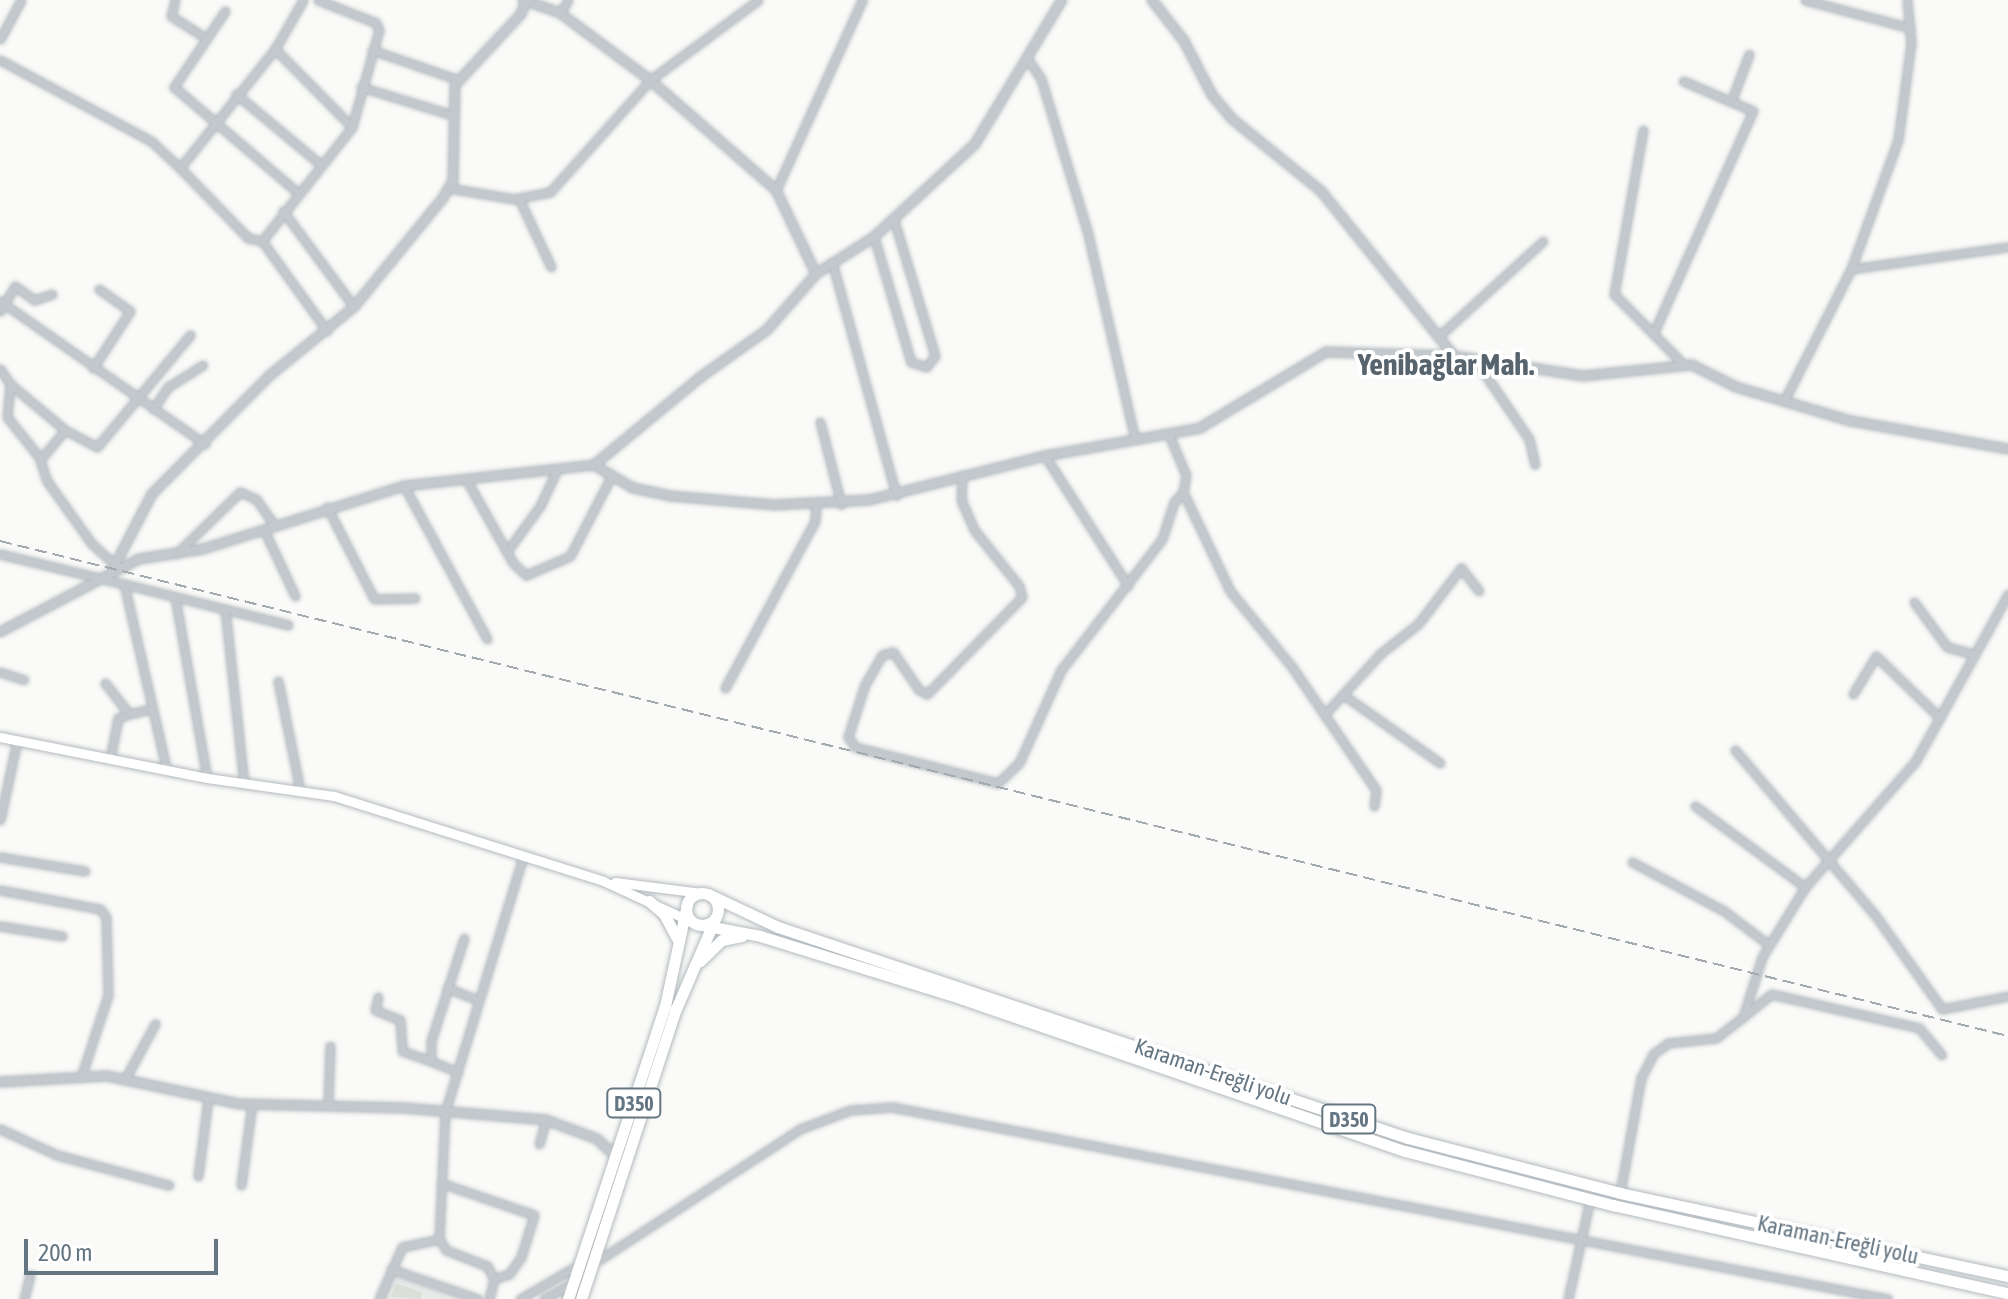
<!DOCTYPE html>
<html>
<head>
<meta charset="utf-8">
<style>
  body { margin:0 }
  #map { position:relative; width:2008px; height:1299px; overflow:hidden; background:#fafaf8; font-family:"Asap Condensed",sans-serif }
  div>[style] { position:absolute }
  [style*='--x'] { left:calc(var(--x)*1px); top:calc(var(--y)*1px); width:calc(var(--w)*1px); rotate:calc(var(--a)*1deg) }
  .built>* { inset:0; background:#e8e9e9 }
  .green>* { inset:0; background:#dadfd7 }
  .roads { filter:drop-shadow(0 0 2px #b3babf) drop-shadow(0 0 2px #b3babf) }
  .minor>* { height:7px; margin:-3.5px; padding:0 3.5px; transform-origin:3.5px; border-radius:3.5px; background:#c3c8cc }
  .tertiary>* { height:8px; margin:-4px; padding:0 4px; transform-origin:4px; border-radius:4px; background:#c3c8cc }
  .secondary>* { height:9px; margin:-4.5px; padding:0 4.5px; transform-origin:4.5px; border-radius:4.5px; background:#fff }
  .trunk>* { height:11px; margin:-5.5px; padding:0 5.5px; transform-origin:5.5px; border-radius:5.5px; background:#fff }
  .trunk>.ring { margin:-5.5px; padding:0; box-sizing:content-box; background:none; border:11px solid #fff; border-radius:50% }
  .rail>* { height:2px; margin-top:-1px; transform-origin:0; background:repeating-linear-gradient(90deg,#a2aab0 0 12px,transparent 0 18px) }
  span { translate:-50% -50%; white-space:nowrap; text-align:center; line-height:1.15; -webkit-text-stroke:8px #fff; paint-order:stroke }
  .shield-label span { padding:2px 6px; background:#fff; border:2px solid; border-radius:6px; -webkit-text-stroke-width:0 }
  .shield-label { font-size:20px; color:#657683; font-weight:700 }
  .street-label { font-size:22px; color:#657683 }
  .district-label { font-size:30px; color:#57646e; font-weight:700 }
  .scale { position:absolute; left:24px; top:1239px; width:194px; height:36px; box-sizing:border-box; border:4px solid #657683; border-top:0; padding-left:10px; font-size:24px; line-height:28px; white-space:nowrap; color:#657683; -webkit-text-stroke:6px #fff; paint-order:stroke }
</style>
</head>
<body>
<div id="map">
  <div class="built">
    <div style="clip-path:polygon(392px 1274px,464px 1299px,382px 1299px)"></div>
  </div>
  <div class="green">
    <div style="clip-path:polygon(396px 1283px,423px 1293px,420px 1299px,391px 1297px)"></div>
  </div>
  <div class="roads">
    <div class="minor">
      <div style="--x:175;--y:0;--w:16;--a:104"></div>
      <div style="--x:171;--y:16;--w:41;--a:32.2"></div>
      <div style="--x:303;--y:0;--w:56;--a:119.7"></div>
      <div style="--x:275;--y:49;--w:152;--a:128.6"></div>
      <div style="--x:180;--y:168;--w:98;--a:45.8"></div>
      <div style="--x:248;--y:238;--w:14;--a:12"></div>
      <div style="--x:262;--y:241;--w:111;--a:54.2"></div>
      <div style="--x:318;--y:0;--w:62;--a:21.6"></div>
      <div style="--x:376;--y:23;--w:8;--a:67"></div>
      <div style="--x:379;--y:30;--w:101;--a:105.6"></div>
      <div style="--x:1805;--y:0;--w:109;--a:14.9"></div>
      <div style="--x:225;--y:11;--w:92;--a:123.9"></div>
      <div style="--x:174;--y:87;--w:163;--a:40.5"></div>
      <div style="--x:560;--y:13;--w:15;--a:-58"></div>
      <div style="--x:0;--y:39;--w:44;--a:-61.7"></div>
      <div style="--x:372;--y:50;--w:92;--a:19"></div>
      <div style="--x:1027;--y:58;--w:25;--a:56"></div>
      <div style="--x:1041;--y:79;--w:158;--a:73.1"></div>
      <div style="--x:1087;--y:230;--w:215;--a:77.1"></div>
      <div style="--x:0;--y:60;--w:171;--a:28.2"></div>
      <div style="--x:151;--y:141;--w:40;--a:43"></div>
      <div style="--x:361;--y:87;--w:95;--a:17.1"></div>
      <div style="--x:236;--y:94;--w:109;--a:39.8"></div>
      <div style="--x:1731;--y:102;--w:51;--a:-69.4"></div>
      <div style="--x:1643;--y:130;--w:167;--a:100"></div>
      <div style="--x:1614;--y:294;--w:98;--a:45.4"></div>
      <div style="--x:449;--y:188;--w:66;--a:9.6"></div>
      <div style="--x:514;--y:199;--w:37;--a:-11"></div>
      <div style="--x:550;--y:192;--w:150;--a:-48.2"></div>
      <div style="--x:650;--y:80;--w:134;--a:-36.5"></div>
      <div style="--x:776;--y:190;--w:209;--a:-65.6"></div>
      <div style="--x:519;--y:199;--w:75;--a:64.8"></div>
      <div style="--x:283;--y:211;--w:119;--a:53.5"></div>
      <div style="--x:874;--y:237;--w:130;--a:73.5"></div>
      <div style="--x:911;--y:362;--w:16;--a:18"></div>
      <div style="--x:926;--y:367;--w:14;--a:-51"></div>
      <div style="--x:935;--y:356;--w:142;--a:-106.8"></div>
      <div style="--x:262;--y:241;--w:145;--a:-51.7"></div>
      <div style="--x:352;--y:127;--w:110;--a:-134.6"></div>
      <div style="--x:832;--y:262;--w:242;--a:74.6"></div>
      <div style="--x:1851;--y:269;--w:159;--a:-8"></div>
      <div style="--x:0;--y:301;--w:250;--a:34.9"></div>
      <div style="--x:0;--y:311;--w:29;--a:-59"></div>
      <div style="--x:15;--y:286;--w:24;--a:36"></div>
      <div style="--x:34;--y:300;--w:19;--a:-18"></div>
      <div style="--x:1654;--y:332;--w:242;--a:-65.9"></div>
      <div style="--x:1753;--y:111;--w:76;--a:-156.8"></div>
      <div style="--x:1438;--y:337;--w:142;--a:-42.4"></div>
      <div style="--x:1476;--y:361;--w:94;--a:55.8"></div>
      <div style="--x:1529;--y:439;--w:26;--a:77"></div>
      <div style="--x:93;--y:368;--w:68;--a:-57"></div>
      <div style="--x:130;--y:311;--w:38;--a:-145"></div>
      <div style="--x:0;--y:369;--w:18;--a:56"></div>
      <div style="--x:10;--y:384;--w:33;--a:95"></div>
      <div style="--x:7;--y:417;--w:51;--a:51.3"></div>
      <div style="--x:39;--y:457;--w:25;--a:72"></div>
      <div style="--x:47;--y:481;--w:77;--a:54.5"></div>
      <div style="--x:92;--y:544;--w:28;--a:42"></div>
      <div style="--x:10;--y:384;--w:72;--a:39.9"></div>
      <div style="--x:65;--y:430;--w:39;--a:130"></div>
      <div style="--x:1784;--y:401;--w:148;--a:-63.1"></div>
      <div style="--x:1851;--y:269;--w:137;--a:-70"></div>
      <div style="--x:1898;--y:140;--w:98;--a:-82.4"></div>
      <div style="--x:1911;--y:43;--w:43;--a:-95.3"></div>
      <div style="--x:153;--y:409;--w:27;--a:-56"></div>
      <div style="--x:168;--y:387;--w:41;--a:-32.2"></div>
      <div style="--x:820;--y:422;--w:85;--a:75.6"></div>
      <div style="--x:65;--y:430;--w:36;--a:28"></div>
      <div style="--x:97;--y:447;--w:146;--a:-50.3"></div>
      <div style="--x:1169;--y:435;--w:43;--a:67"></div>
      <div style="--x:1186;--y:475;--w:17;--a:100"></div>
      <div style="--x:1183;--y:492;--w:110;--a:64.6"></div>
      <div style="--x:1230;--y:591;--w:98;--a:50.8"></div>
      <div style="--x:1292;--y:667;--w:149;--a:55.7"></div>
      <div style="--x:1376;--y:790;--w:16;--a:97"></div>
      <div style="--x:1045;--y:456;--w:154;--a:57.4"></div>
      <div style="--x:962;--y:475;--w:25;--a:92"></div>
      <div style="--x:961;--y:500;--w:34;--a:66"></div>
      <div style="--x:975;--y:531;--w:70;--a:51.3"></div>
      <div style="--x:1019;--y:586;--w:11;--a:75"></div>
      <div style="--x:1022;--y:597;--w:136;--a:134.4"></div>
      <div style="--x:927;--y:694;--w:9;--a:-153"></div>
      <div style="--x:919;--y:690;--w:46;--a:-124.4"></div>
      <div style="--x:893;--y:652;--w:11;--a:165"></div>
      <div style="--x:882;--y:655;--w:34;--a:120"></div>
      <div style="--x:865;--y:684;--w:56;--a:107.8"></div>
      <div style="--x:848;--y:737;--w:12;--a:55"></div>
      <div style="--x:855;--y:747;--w:147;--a:14.1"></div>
      <div style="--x:998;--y:783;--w:29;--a:-44"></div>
      <div style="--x:1019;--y:763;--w:102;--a:-65.7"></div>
      <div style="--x:1061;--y:670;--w:165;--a:-52.4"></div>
      <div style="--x:1162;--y:539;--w:39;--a:-72"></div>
      <div style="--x:1174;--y:502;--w:13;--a:-48"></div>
      <div style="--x:466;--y:479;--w:96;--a:60.8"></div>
      <div style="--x:513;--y:563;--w:18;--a:43"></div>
      <div style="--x:526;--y:575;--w:48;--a:-23.4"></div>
      <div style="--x:570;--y:556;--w:89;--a:-62.6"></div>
      <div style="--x:404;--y:486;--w:174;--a:61.5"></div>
      <div style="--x:327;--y:507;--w:103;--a:62.9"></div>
      <div style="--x:374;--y:599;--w:41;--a:-1.4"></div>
      <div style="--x:264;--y:530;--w:73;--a:64.8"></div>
      <div style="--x:508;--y:550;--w:54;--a:-54"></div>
      <div style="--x:540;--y:506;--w:40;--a:-65"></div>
      <div style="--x:0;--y:554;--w:128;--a:13.6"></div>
      <div style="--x:124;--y:584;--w:192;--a:77.1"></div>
      <div style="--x:176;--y:554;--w:89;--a:-44.1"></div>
      <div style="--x:240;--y:492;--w:17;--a:24"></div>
      <div style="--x:256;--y:499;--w:33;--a:55"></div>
      <div style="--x:124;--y:584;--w:169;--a:14"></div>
      <div style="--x:175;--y:597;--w:184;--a:80"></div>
      <div style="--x:1914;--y:602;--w:56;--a:53.7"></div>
      <div style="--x:1947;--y:647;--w:28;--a:15"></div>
      <div style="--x:225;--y:609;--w:177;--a:83.8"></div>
      <div style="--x:0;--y:672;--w:25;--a:18"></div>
      <div style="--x:278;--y:681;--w:111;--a:78.6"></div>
      <div style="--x:105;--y:683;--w:39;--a:52"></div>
      <div style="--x:129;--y:714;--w:23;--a:-13"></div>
      <div style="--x:725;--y:688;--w:190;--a:-61.7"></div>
      <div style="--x:815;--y:521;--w:18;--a:-87"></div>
      <div style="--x:1853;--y:694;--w:44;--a:-58.8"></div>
      <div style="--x:1876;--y:656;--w:89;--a:44.1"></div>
      <div style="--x:1345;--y:696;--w:116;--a:35.2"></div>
      <div style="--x:1324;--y:715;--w:84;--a:-47.4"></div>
      <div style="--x:1381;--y:653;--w:47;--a:-38.1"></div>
      <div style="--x:1418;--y:624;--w:71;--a:-52.5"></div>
      <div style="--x:1461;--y:568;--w:29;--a:52"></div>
      <div style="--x:1735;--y:750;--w:216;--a:49.7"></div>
      <div style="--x:1875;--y:915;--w:115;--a:54.5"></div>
      <div style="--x:1942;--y:1009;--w:67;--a:-11.1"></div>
      <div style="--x:110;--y:759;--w:42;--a:-79"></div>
      <div style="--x:118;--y:718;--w:12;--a:-20"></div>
      <div style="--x:1695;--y:806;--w:137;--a:36.4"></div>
      <div style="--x:0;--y:820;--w:81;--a:-77.9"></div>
      <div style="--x:0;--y:857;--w:86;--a:9.4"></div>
      <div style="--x:1632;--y:862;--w:104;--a:28"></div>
      <div style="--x:1724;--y:911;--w:56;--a:37.1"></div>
      <div style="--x:0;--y:890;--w:102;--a:10.8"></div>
      <div style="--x:100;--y:909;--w:10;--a:53"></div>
      <div style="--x:106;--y:917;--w:78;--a:88.5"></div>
      <div style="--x:108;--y:995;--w:83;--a:108.2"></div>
      <div style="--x:0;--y:926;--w:63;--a:9.2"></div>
      <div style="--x:447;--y:988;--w:34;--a:21"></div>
      <div style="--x:378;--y:997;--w:13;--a:103"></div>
      <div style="--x:375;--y:1010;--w:27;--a:22"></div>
      <div style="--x:400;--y:1020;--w:31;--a:86"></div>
      <div style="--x:402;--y:1051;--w:31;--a:19"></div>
      <div style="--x:1743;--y:1017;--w:36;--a:-39"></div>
      <div style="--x:1771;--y:994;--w:152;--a:12.9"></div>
      <div style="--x:1919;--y:1028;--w:35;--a:50"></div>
      <div style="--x:458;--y:1072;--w:29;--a:-158"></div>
      <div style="--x:431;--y:1061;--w:20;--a:-90"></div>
      <div style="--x:431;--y:1041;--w:108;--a:-72.2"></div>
      <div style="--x:125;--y:1079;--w:63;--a:-61.4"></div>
      <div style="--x:328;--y:1105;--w:59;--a:-88.1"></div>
      <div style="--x:0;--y:1129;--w:63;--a:24.5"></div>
      <div style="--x:57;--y:1155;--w:116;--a:15"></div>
      <div style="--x:539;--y:1144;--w:25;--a:-74"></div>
      <div style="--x:198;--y:1176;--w:78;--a:-82.6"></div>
      <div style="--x:441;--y:1183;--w:98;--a:19"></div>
      <div style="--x:534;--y:1215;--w:44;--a:107.2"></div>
      <div style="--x:521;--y:1257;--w:21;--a:125"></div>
      <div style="--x:509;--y:1274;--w:16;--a:162"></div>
      <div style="--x:241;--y:1185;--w:82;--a:-82.3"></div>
      <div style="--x:1620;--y:1193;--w:117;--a:-79.7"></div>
      <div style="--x:1641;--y:1078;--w:27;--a:-63"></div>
      <div style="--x:1653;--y:1054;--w:19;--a:-36"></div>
      <div style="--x:1668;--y:1043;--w:48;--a:-5.9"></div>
      <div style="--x:1716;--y:1038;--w:34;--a:-38"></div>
      <div style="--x:1743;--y:1017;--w:63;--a:-72.4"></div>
      <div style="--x:1762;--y:957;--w:82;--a:-58.4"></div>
      <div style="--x:1805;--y:887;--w:167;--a:-48.7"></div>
      <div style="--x:1915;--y:762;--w:192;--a:-61"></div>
      <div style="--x:596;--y:1262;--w:244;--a:-33.1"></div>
      <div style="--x:800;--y:1129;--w:53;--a:-20.8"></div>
      <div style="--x:850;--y:1110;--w:42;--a:-4.1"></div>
      <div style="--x:892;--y:1107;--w:1014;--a:10.91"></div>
      <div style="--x:391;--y:1269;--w:92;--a:19"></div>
      <div style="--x:24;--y:1299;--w:25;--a:-76"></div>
      <div style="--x:379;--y:1299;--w:57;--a:-66.1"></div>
      <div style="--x:402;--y:1247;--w:38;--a:-12"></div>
      <div style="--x:489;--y:1299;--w:21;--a:-76"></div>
      <div style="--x:494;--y:1279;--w:15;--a:-118"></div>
      <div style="--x:487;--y:1266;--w:44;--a:-158.7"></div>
      <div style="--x:446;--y:1250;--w:13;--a:-122"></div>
      <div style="--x:439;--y:1239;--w:127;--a:-87.3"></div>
      <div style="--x:445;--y:1112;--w:267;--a:-73"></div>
      <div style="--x:520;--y:1299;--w:69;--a:-30.3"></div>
      <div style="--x:544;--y:1299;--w:33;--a:-29"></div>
      <div style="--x:1568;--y:1299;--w:102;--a:-77.6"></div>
    </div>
    <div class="tertiary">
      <div style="--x:523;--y:0;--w:39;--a:19"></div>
      <div style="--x:560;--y:13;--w:112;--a:36.7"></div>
      <div style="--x:650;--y:80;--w:167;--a:41.1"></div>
      <div style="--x:776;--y:190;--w:93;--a:64.5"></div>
      <div style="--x:1152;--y:0;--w:52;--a:52"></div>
      <div style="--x:1184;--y:41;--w:61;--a:62.6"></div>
      <div style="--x:1212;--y:95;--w:31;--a:50"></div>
      <div style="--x:1232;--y:119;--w:114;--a:39"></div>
      <div style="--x:1321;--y:191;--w:212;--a:51.1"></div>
      <div style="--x:594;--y:465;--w:45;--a:30.5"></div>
      <div style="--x:633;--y:488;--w:38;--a:12"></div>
      <div style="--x:670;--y:496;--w:104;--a:4.9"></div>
      <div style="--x:774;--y:505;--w:96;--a:-3"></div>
      <div style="--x:870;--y:500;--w:180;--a:-14.1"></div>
      <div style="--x:1045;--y:456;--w:158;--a:-10.2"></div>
      <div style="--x:1200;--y:428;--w:147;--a:-31.1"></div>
      <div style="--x:1326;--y:352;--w:128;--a:1.8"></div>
      <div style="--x:1454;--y:356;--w:131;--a:8.8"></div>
      <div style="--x:1583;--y:376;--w:110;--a:-5.8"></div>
      <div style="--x:1692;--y:365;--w:49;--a:26.6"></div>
      <div style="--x:1736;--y:387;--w:120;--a:16.5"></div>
      <div style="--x:1851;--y:421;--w:159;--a:10.1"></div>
      <div style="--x:113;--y:569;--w:85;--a:-62.5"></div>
      <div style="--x:152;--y:494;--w:166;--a:-45.2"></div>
      <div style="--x:269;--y:376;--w:109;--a:-39.1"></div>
      <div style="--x:354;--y:307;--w:141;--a:-50.8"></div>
      <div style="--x:443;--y:198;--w:20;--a:-60"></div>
      <div style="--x:453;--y:181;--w:96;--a:-88.8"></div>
      <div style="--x:455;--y:85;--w:97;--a:-47.1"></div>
      <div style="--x:521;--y:14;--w:14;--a:-69"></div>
      <div style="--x:0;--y:632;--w:157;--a:-27.7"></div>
      <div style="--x:139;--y:559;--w:65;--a:-8.9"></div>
      <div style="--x:203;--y:549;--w:211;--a:-17.4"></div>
      <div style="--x:404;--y:486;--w:191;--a:-6.3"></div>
      <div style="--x:594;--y:465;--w:140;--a:-39.5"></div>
      <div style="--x:702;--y:376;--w:80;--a:-35.3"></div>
      <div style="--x:767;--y:330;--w:74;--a:-48.8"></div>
      <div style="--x:816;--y:274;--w:69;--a:-32.5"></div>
      <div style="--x:874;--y:237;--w:137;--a:-42.6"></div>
      <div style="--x:975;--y:144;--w:168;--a:-58.9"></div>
      <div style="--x:0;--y:1082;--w:107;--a:-3.2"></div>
      <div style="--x:107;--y:1076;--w:136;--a:11.9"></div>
      <div style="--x:240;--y:1104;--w:164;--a:1.4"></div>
      <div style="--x:404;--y:1108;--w:143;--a:4.8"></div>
      <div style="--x:546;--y:1120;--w:54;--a:20.4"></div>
      <div style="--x:597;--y:1139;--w:26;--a:43"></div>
    </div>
    <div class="secondary">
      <div style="--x:0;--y:737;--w:211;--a:11.2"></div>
      <div style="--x:207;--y:778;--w:128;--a:8.1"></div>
      <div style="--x:334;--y:796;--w:282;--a:17.5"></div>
      <div style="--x:603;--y:881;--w:98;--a:24.7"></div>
      <div style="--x:615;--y:882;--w:87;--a:7.3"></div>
    </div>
    <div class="trunk">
      <div class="ring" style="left:686px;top:893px;width:21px;height:21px"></div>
      <div style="--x:710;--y:895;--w:75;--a:25.2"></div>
      <div style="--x:778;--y:927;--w:664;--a:18.52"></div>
      <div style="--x:1408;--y:1138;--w:219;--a:14.5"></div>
      <div style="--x:1620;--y:1193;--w:397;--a:12.1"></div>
      <div style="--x:649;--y:901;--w:20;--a:41"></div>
      <div style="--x:664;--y:914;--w:27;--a:62"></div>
      <div style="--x:702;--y:925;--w:59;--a:10.7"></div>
      <div style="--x:760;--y:936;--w:213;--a:17.2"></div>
      <div style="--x:963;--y:999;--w:467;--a:19"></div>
      <div style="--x:1405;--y:1151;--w:215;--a:14.6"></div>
      <div style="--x:1613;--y:1205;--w:405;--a:12.6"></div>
      <div style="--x:700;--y:961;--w:30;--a:-44"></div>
      <div style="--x:722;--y:940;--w:20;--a:-11"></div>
      <div style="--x:568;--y:1299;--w:309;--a:-71.7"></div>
      <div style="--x:665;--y:1006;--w:104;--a:-77.8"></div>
      <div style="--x:581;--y:1299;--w:305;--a:-71.9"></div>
      <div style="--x:676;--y:1009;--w:98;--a:-66.6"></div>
    </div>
  </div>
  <div class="rail">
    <div style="--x:0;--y:541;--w:2068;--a:13.85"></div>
  </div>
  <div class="shield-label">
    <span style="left:634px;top:1103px">D350</span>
    <span style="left:1349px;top:1119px">D350</span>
  </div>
  <div class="street-label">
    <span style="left:1213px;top:1072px;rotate:19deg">Karaman-Ereğli yolu</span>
    <span style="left:1838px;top:1240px;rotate:12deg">Karaman-Ereğli yolu</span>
  </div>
  <div class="district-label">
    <span style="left:1446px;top:364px">Yenibağlar Mah.</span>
  </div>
  <div class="scale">200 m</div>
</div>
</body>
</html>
